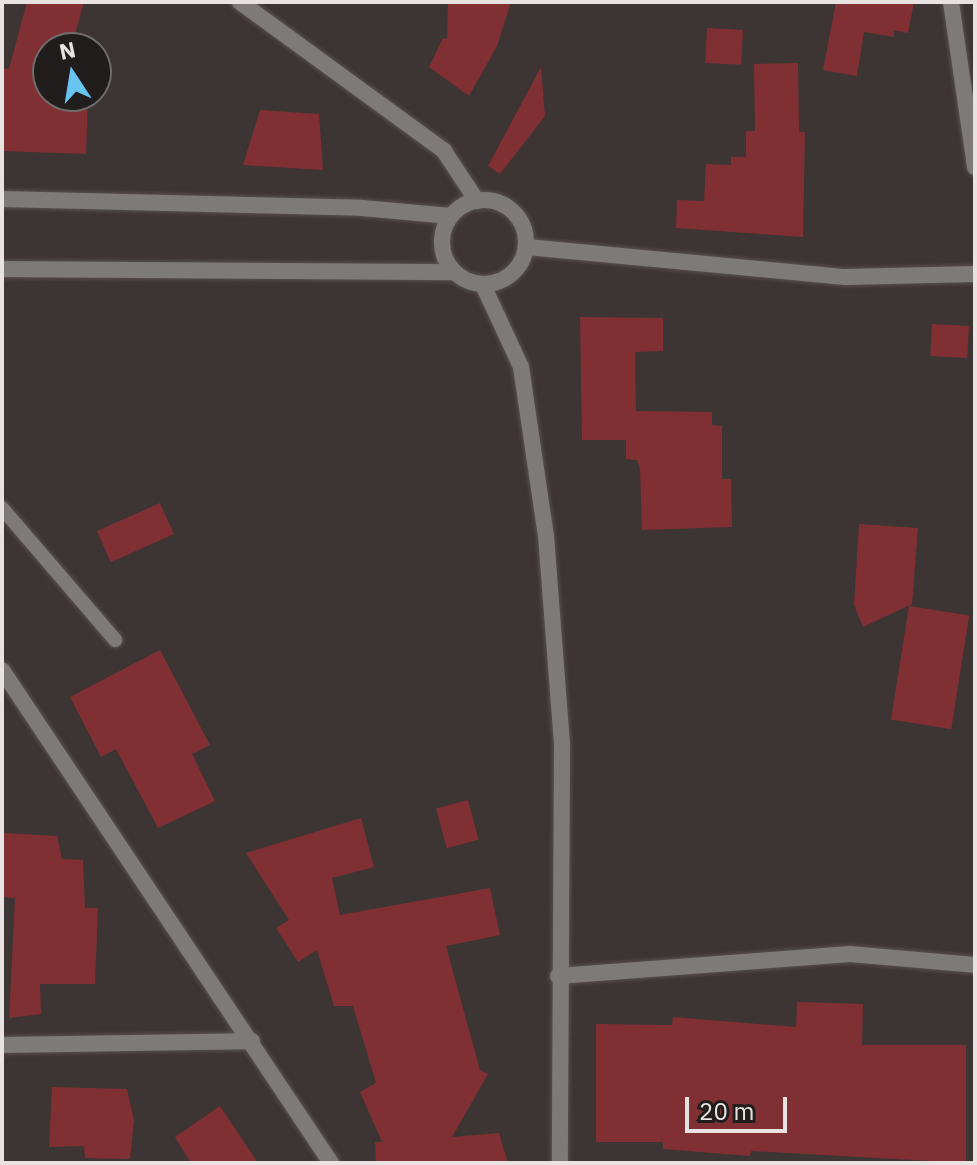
<!DOCTYPE html>
<html>
<head>
<meta charset="utf-8">
<style>
  body { margin:0 }
  #map { position:relative; width:977px; height:1165px; overflow:hidden; background:#3d3434; font-family:"IBM Plex Sans",sans-serif }
  div>[style] { position:absolute }
  [style*='--x'] { left:calc(var(--x)*1px); top:calc(var(--y)*1px); width:calc(var(--w)*1px); rotate:calc(var(--a)*1deg) }
  .building>* { inset:0; background:#803033; transform-origin:0 0 }
  .roads { filter:drop-shadow(0 0 2px #585050) drop-shadow(0 0 2px #585050) }
  .service>* { height:14px; margin:-7px; padding:0 7px; transform-origin:7px; border-radius:7px; background:#7f7a7a }
  .minor>* { height:16px; margin:-8px; padding:0 8px; transform-origin:8px; border-radius:8px; background:#7f7a7a }
  .tertiary>* { height:16px; margin:-8px; padding:0 8px; transform-origin:8px; border-radius:8px; background:#7f7a7a }
  .tertiary>.ring { margin:-8px; padding:0; box-sizing:content-box; background:none; border:16px solid #7f7a7a; border-radius:50% }
  span { translate:-50% -50%; white-space:nowrap; text-align:center; line-height:1.15; -webkit-text-stroke:8px #211d1d; paint-order:stroke }
  .frame { position:absolute; inset:0; border:4px solid #e8e3e2; pointer-events:none }
  .north { position:absolute; left:32px; top:32px; width:80px; height:80px; box-sizing:border-box; background:#211d1d; border:2px solid #716c6c; border-radius:50%; rotate:348deg; font-size:22px; font-weight:700; line-height:32px; text-align:center; color:#e8e3e2 }
  .north::after { content:''; display:block; margin:auto; width:28px; height:36px; background:#68c4f0; clip-path:polygon(50% 0,100% 100%,50% 72%,0 100%) }
  .scale { position:absolute; left:685px; top:1097px; width:102px; height:36px; box-sizing:border-box; border:4px solid #e8e3e2; border-top:0; padding-left:10px; font-size:24px; line-height:28px; white-space:nowrap; color:#e8e3e2; -webkit-text-stroke:6px #211d1d; paint-order:stroke }
</style>
</head>
<body>
<div id="map">
  <div class="building">
    <div style="clip-path:polygon(27px 2px,84px 2px,71px 48px,48px 48px,48px 96px,88px 96px,86px 154px,2px 151px,2px 68px,9px 69px)"></div>
    <div style="clip-path:polygon(448px 2px,511px 2px,497px 46px,469px 96px,429px 67px,443px 38px,447px 39px)"></div>
    <div style="clip-path:polygon(836px 2px,914px 2px,908px 33px,894px 30px,894px 37px,864px 32px,857px 76px,823px 70px)"></div>
    <div style="left:707px;top:28px;width:36px;height:35px;rotate:3deg"></div>
    <div style="clip-path:polygon(798px 63px,799px 132px,805px 132px,803px 237px,676px 228px,677px 200px,704px 201px,706px 164px,731px 165px,731px 157px,746px 157px,746px 131px,755px 131px,754px 64px)"></div>
    <div style="clip-path:polygon(541px 67px,545px 116px,500px 174px,488px 166px)"></div>
    <div style="clip-path:polygon(260px 110px,319px 114px,323px 170px,243px 165px)"></div>
    <div style="clip-path:polygon(580px 317px,663px 318px,663px 351px,635px 352px,636px 411px,712px 412px,712px 425px,722px 426px,722px 479px,731px 479px,732px 527px,642px 530px,640px 469px,637px 460px,626px 459px,626px 440px,582px 440px)"></div>
    <div style="left:932px;top:324px;width:37px;height:32px;rotate:3deg"></div>
    <div style="left:160px;top:503px;width:34px;height:69px;rotate:66deg"></div>
    <div style="clip-path:polygon(859px 524px,918px 528px,912px 604px,863px 627px,854px 605px)"></div>
    <div style="left:909px;top:606px;width:61px;height:115px;rotate:9deg"></div>
    <div style="clip-path:polygon(160px 650px,210px 745px,192px 754px,215px 801px,158px 828px,116px 749px,101px 757px,70px 697px)"></div>
    <div style="left:468px;top:800px;width:41px;height:33px;rotate:75deg"></div>
    <div style="clip-path:polygon(361px 818px,374px 867px,332px 878px,340px 915px,490px 888px,500px 935px,446px 946px,480px 1070px,488px 1074px,452px 1137px,499px 1133px,508px 1163px,376px 1163px,375px 1142px,382px 1142px,360px 1092px,376px 1083px,353px 1006px,334px 1006px,317px 950px,298px 962px,276px 928px,289px 920px,246px 853px)"></div>
    <div style="clip-path:polygon(4px 833px,57px 836px,62px 859px,83px 860px,85px 908px,98px 908px,95px 984px,40px 984px,41px 1014px,9px 1018px,15px 898px,2px 897px)"></div>
    <div style="clip-path:polygon(797px 1002px,863px 1004px,862px 1045px,966px 1045px,966px 1163px,751px 1151px,750px 1156px,663px 1149px,663px 1142px,596px 1142px,596px 1024px,672px 1025px,673px 1017px,796px 1027px)"></div>
    <div style="clip-path:polygon(52px 1087px,127px 1089px,134px 1120px,130px 1159px,85px 1158px,84px 1146px,49px 1147px)"></div>
    <div style="clip-path:polygon(220px 1106px,258px 1163px,191px 1163px,175px 1137px)"></div>
  </div>
  <div class="roads">
    <div class="service">
      <div style="--x:2;--y:508;--w:174;--a:49.4"></div>
    </div>
    <div class="minor">
      <div style="--x:951;--y:2;--w:167;--a:81.7"></div>
      <div style="--x:527;--y:247;--w:320;--a:5.4"></div>
      <div style="--x:846;--y:277;--w:129;--a:-1.3"></div>
      <div style="--x:2;--y:670;--w:593;--a:56.28"></div>
      <div style="--x:558;--y:976;--w:293;--a:-4.3"></div>
      <div style="--x:850;--y:954;--w:125;--a:5"></div>
      <div style="--x:2;--y:1045;--w:250;--a:-0.9"></div>
    </div>
    <div class="tertiary">
      <div style="--x:240;--y:2;--w:253;--a:36.1"></div>
      <div style="--x:444;--y:151;--w:60;--a:56.6"></div>
      <div style="--x:2;--y:199;--w:360;--a:1.4"></div>
      <div style="--x:362;--y:208;--w:89;--a:5.1"></div>
      <div class="ring" style="left:442px;top:200px;width:68px;height:68px"></div>
      <div style="--x:2;--y:269;--w:452;--a:0.4"></div>
      <div style="--x:483;--y:285;--w:90;--a:65.1"></div>
      <div style="--x:521;--y:367;--w:171;--a:81.6"></div>
      <div style="--x:546;--y:536;--w:210;--a:85.6"></div>
      <div style="--x:562;--y:745;--w:418;--a:90.3"></div>
    </div>
  </div>
  <div class="frame"></div>
  <div class="north">N</div>
  <div class="scale">20 m</div>
</div>
</body>
</html>
